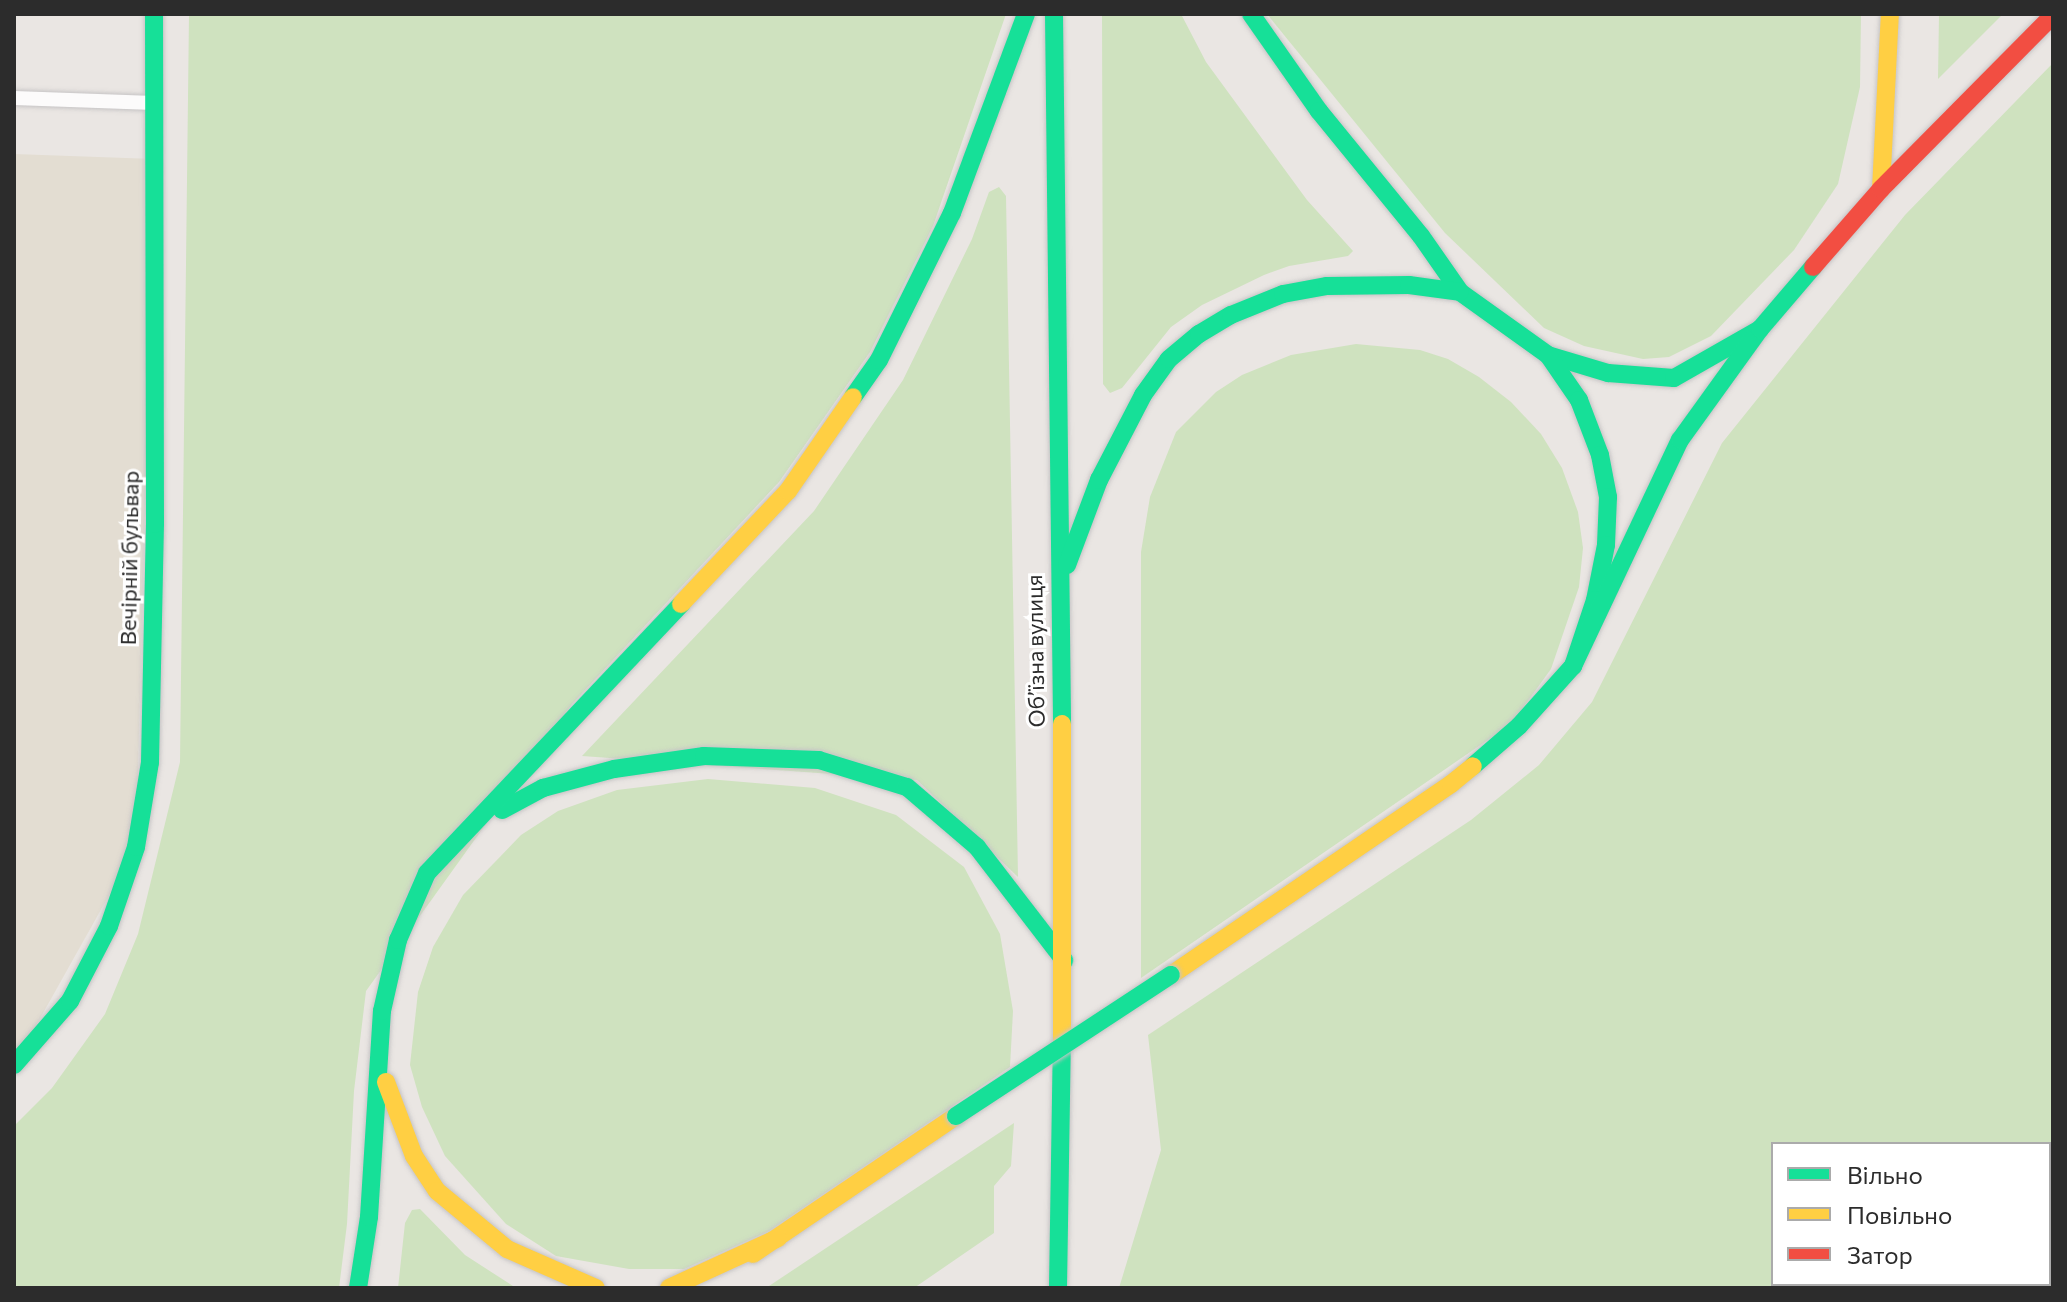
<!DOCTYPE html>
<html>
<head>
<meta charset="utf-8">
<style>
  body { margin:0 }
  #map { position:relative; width:2067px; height:1302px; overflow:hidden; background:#eae6e3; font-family:Commissioner,sans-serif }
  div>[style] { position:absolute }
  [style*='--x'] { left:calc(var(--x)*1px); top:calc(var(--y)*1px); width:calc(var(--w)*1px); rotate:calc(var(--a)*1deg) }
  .education>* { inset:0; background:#e3ddd2 }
  .green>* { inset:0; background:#cfe2bf }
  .roads { filter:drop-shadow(0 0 2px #c6c4c5) drop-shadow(0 0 2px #c6c4c5) }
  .lane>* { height:14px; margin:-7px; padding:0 7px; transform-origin:7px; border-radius:7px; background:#fcfbfb }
  .fast>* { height:18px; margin:-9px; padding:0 9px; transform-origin:9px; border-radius:9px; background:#16e098 }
  .slow>* { height:18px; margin:-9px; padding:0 9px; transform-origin:9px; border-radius:9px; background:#ffcf43 }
  .jam>* { height:18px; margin:-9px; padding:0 9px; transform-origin:9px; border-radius:9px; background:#f24e42 }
  .bridges { filter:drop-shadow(0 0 2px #c6c4c5) drop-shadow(0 0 2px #c6c4c5) }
  .fast-bridge>* { height:18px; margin:-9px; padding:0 9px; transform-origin:9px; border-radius:9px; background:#16e098 }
  span { translate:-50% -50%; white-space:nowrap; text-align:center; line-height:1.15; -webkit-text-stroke:6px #fff; paint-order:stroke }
  .street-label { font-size:22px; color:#2c2c2c }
  .frame { position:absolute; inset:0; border:16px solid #2c2c2c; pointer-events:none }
  .legend { position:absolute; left:1771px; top:1142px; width:280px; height:144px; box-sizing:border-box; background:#fff; border:2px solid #ababab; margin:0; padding:10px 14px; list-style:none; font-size:24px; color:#2c2c2c }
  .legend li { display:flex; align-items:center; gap:16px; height:40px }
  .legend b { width:40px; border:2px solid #ababab }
</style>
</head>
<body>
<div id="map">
  <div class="education">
    <div style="clip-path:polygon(14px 154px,154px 159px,136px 847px,14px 1065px)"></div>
  </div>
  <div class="green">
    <div style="clip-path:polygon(189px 14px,1006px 14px,933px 226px,870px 352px,779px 482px,572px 704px,366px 991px,354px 1091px,347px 1224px,339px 1288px,14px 1288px,14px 1126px,52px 1088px,105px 1014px,138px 934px,180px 762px)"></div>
    <div style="clip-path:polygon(1102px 14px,1181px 14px,1206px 62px,1307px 200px,1353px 251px,1348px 256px,1289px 266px,1264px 275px,1202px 305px,1171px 327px,1122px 388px,1110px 393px,1103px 384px)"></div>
    <div style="clip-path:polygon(1267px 14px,1861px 14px,1860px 87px,1838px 184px,1794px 250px,1711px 336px,1669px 357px,1643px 359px,1584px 346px,1544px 328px,1445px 233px)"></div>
    <div style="clip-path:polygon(1939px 14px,2003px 14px,1938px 79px)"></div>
    <div style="clip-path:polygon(evenodd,2053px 63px,2053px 1288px,1119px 1288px,1161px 1150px,1148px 1035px,1471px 820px,1539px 765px,1592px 702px,1722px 443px,1905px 215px,2053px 63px,1773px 1144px,2049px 1144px,2049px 1284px,1773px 1284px,1773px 1144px)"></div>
    <div style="clip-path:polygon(999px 187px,1006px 196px,1018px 877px,917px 780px,582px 756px,814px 511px,903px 380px,972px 239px,989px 192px)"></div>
    <div style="clip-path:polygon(1356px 344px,1420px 350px,1448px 359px,1479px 377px,1511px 402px,1541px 434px,1562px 468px,1578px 512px,1583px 548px,1579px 587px,1551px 669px,1511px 724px,1141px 978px,1141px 552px,1150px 497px,1176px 432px,1216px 392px,1242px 375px,1291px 355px)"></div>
    <div style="clip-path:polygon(708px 779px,815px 788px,896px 815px,964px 867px,1000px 934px,1013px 1011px,1010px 1067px,769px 1231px,684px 1269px,629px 1269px,556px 1256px,506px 1224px,445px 1156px,422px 1107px,410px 1065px,418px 992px,433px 947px,463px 895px,521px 835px,558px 811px,617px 790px)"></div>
    <div style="clip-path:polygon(1014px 1123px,1011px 1166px,994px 1186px,994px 1233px,914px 1288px,766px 1288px)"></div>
    <div style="clip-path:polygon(420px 1209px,465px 1255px,516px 1288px,398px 1288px,405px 1223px,412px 1210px)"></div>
  </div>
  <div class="roads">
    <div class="lane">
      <div style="--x:14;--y:98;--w:140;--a:2"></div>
    </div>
    <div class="fast">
      <div style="--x:1054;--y:14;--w:710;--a:89.35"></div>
      <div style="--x:1251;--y:14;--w:118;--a:55"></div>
      <div style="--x:1319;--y:111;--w:161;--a:50.8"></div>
      <div style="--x:1421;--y:236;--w:68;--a:55.1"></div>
      <div style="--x:1460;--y:292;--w:108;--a:35.6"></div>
      <div style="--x:1548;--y:355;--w:63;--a:16.7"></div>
      <div style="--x:1608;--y:373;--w:66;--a:4.3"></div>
      <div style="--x:1674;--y:378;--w:99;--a:-29.7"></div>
      <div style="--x:1548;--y:355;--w:55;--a:55.4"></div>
      <div style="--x:1579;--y:400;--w:59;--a:69.1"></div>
      <div style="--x:1600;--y:455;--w:43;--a:79.2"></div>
      <div style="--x:1608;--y:497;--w:48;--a:92.4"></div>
      <div style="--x:1606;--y:545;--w:56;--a:101.3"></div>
      <div style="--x:1595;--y:600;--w:70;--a:108.4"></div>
      <div style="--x:853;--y:397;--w:45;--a:-54.9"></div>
      <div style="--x:879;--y:360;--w:164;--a:-63.6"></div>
      <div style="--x:952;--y:213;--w:212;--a:-69.6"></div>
      <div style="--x:1067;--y:565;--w:91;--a:-69.4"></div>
      <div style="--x:1099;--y:480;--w:96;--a:-62.6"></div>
      <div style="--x:1143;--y:395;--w:44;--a:-54.2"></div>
      <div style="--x:1169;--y:359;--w:39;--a:-40"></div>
      <div style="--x:1199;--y:334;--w:37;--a:-31"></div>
      <div style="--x:1231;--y:315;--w:56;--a:-22"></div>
      <div style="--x:1283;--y:294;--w:45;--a:-10.3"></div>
      <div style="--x:1327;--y:286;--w:82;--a:-0.7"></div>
      <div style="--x:1409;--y:285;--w:51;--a:7.8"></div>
      <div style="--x:1473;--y:766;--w:61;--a:-41"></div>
      <div style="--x:1519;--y:726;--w:81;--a:-48"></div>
      <div style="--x:1573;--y:666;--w:250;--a:-64.7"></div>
      <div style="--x:1680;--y:440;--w:137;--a:-54.2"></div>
      <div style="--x:1760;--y:329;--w:82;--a:-49.5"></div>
      <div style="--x:502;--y:810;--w:47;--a:-28.2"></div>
      <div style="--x:543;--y:788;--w:73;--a:-15"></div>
      <div style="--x:614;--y:769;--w:91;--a:-8.2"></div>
      <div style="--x:704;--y:756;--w:115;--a:2"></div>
      <div style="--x:819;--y:760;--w:92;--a:17.1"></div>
      <div style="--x:907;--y:787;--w:92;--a:40.6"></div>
      <div style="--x:977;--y:847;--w:143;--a:52.4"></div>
      <div style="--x:14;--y:1065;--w:85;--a:-48.8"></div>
      <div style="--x:70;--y:1001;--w:85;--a:-62.5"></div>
      <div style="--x:109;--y:926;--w:83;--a:-71.1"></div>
      <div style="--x:136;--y:847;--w:86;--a:-80.6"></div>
      <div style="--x:150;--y:762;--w:238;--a:-88.8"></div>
      <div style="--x:155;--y:524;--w:510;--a:-90.11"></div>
      <div style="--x:358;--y:1288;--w:72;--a:-81.2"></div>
      <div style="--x:369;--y:1217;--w:206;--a:-86.4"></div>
      <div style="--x:382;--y:1011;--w:73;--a:-77.3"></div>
      <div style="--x:398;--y:940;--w:73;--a:-66.6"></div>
      <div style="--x:427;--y:873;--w:370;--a:-46.6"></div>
      <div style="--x:1058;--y:1288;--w:244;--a:-89.1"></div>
    </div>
    <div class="slow">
      <div style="--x:1881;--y:189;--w:175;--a:-87.1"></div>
      <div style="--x:681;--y:604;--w:156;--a:-46.6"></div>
      <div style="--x:788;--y:491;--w:114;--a:-55.3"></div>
      <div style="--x:1062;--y:724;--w:320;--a:90"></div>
      <div style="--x:1171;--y:975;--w:339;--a:-34.3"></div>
      <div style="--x:1451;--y:784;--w:28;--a:-39"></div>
      <div style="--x:386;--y:1082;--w:79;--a:69.3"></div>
      <div style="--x:414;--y:1156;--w:42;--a:56.7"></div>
      <div style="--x:437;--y:1191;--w:91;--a:39.6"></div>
      <div style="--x:507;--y:1249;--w:97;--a:23.7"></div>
      <div style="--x:753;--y:1254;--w:245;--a:-34.2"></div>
      <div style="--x:669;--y:1288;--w:120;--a:-24.6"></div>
    </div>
    <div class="jam">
      <div style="--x:1813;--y:267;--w:103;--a:-48.9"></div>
      <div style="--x:1881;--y:189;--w:245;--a:-45.3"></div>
    </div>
  </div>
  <div class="bridges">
    <div class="fast-bridge">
      <div style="--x:956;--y:1116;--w:257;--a:-33.3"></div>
    </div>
  </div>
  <div class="street-label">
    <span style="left:129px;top:558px;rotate:-89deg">Вечірній бульвар</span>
    <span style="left:1035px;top:651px;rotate:-91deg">Обʼїзна вулиця</span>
  </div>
  <div class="frame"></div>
  <ul class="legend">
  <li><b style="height:10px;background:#16e098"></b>Вільно</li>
  <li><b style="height:10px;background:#ffcf43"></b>Повільно</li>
  <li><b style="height:10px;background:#f24e42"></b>Затор</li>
  </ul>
</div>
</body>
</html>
